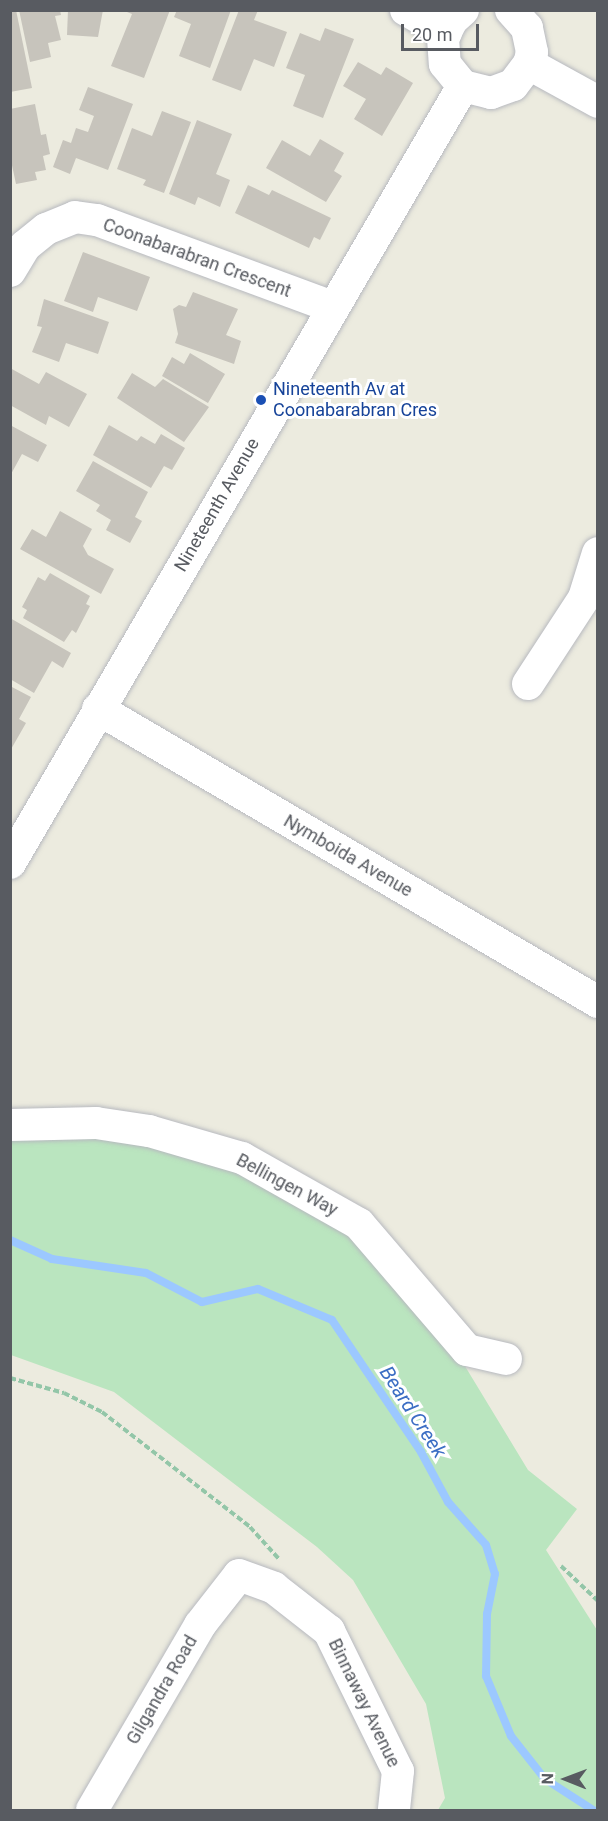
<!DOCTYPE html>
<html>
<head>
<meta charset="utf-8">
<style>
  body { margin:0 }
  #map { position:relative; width:608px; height:1821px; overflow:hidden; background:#ecebdf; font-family:Roboto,sans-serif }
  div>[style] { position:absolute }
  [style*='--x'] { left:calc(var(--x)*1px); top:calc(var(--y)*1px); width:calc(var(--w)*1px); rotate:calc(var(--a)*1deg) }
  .green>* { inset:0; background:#bae5bf }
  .stream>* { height:8px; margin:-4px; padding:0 4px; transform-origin:4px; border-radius:4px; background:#9cc8ff }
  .building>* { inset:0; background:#c7c4bc }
  .path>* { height:4px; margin-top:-2px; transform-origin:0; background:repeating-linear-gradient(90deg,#93c6a8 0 6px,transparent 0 9px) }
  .roads { filter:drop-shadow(0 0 2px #b7b9bf) drop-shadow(0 0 2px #b7b9bf) }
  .minor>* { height:32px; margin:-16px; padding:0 16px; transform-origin:16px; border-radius:16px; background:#fff }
  .dots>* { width:16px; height:16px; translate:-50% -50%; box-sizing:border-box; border:3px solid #fff; border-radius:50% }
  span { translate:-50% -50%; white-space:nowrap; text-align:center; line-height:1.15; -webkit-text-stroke:6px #fff; paint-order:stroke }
  .street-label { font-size:18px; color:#585b61 }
  .transit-label { font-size:18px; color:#164399 }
  .left { translate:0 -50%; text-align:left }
  .water-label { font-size:20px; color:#3c6ec4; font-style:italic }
  .frame { position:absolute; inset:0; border:12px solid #585b61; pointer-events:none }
  .north { position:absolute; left:536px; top:1749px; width:60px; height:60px; -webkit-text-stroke:4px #fff; paint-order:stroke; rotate:271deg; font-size:16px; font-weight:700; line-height:24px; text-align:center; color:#585b61 }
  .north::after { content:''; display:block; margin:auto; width:21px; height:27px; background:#585b61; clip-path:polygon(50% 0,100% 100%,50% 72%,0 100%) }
  .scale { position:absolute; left:401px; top:24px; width:78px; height:27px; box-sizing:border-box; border:3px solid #585b61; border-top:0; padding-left:8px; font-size:18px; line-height:21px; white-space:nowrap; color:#585b61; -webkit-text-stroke:4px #fff; paint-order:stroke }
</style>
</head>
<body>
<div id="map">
  <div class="green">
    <div style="clip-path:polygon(10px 1112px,140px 1121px,337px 1208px,440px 1325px,528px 1470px,577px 1509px,546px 1550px,597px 1630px,597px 1810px,438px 1810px,445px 1798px,426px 1704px,353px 1580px,317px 1547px,114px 1392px,11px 1355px)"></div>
  </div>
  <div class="stream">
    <div style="--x:10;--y:1240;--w:46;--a:24.3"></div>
    <div style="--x:52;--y:1259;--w:95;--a:8.5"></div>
    <div style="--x:146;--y:1273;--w:63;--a:27.4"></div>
    <div style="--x:202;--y:1302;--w:57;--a:-13.1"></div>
    <div style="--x:258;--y:1289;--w:80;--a:22.7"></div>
    <div style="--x:332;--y:1320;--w:159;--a:56"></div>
    <div style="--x:421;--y:1452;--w:57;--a:61.6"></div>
    <div style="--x:448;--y:1502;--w:57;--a:48.5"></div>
    <div style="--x:486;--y:1545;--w:30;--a:73"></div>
    <div style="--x:495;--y:1574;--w:41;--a:101.3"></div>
    <div style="--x:487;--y:1614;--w:62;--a:90.9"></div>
    <div style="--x:486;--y:1676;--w:65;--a:67.4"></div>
    <div style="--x:511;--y:1736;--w:55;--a:51.7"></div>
    <div style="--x:545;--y:1779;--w:57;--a:32.9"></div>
  </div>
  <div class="building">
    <div style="clip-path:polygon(10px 10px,16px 10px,32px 88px,10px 92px)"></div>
    <div style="clip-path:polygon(19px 10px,60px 10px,61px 15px,55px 16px,61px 40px,48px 43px,51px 57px,30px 62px)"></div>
    <div style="clip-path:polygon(68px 10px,103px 10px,98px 37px,67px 35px)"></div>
    <div style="clip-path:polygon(122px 10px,170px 10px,144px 78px,111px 66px,132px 14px)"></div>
    <div style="clip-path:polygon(177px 10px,231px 10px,210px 68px,179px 56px,191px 24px,174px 17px)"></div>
    <div style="clip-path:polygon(239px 10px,258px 10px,254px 20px,287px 32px,274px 67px,254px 59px,241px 91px,212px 80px)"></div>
    <div style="clip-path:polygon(325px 28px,354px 39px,323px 118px,293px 106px,305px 75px,286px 68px,300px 33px,320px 41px)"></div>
    <div style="clip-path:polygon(358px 62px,381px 75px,386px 67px,413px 83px,382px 136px,354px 119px,366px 99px,343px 86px)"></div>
    <div style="clip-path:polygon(88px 87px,133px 104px,108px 170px,76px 158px,70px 174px,53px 167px,63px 140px,71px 143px,76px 128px,88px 132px,94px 116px,79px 110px)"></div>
    <div style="clip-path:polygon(35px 104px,41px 135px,46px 134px,50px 154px,43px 156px,46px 170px,35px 172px,37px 180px,16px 184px,10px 156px,10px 109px)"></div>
    <div style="clip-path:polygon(162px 111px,191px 122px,164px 193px,143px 185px,146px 180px,117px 169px,132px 128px,152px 136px)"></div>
    <div style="clip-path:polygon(197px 120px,232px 134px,216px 174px,230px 180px,220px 207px,198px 197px,195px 205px,169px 194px)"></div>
    <div style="clip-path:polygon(320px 139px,344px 153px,334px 171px,342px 176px,326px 202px,266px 168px,282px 140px,310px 156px)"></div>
    <div style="clip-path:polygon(248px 185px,269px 195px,272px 190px,331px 218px,320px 240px,314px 237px,309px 248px,235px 213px)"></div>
    <div style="clip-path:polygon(83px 252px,150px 277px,137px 311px,98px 297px,93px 312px,64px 301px)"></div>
    <div style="clip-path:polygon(193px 292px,238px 309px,226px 335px,241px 341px,234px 364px,175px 343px,178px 334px,173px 309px,179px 305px,186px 307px)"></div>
    <div style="clip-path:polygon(44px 299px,109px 322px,98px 354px,66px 343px,59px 362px,32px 352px,42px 327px,37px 326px)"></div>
    <div style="clip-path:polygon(190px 353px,225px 374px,208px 403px,162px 376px,172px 357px,184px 364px)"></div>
    <div style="clip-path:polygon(10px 368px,39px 384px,46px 372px,87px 394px,69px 427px,49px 416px,46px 425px,10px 405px)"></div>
    <div style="clip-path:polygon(132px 373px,155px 387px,163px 379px,209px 407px,184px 442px,117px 398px)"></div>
    <div style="clip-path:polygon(10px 425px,47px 445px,38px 462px,22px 454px,10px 476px)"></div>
    <div style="clip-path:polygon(109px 425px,137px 441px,141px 436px,155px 444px,161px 434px,185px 448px,172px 470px,164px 466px,151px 488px,93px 455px)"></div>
    <div style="clip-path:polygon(93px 461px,148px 492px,135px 517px,142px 521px,130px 543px,106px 530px,111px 520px,96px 511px,100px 505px,76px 491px)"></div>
    <div style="clip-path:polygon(60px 511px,92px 529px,83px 546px,88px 555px,114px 569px,101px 594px,20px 549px,32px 529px,46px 537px)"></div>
    <div style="clip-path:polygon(50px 573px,90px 596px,86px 604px,90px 606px,76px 633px,72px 630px,64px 642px,23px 618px,27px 610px,22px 607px,38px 577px,45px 581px)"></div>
    <div style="clip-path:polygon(10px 618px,71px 653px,63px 668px,52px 661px,34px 693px,10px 679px)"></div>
    <div style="clip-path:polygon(10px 686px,31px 697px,19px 719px,26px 723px,10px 751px)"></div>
  </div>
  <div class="path">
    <div style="--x:10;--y:1378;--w:56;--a:15.5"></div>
    <div style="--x:64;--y:1393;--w:42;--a:26.6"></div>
    <div style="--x:102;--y:1412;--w:187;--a:37.8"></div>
    <div style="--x:250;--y:1527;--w:43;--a:47.8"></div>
    <div style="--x:561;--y:1566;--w:51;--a:43.4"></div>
  </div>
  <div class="roads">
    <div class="minor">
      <div style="--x:406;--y:10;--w:46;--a:29.9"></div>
      <div style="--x:463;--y:10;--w:15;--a:138"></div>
      <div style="--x:452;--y:20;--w:20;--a:117"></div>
      <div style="--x:443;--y:38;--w:26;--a:86"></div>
      <div style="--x:445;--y:64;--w:28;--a:51"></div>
      <div style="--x:463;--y:86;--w:29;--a:14"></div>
      <div style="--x:491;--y:93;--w:23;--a:-20"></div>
      <div style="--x:513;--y:85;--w:26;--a:-53"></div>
      <div style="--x:529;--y:64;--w:12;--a:-76"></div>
      <div style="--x:532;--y:52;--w:25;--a:-102"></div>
      <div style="--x:527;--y:28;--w:24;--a:-132"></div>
      <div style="--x:529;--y:64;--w:79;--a:28.8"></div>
      <div style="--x:10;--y:271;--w:29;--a:-59"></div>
      <div style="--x:25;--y:246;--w:27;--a:-39"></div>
      <div style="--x:46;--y:229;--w:31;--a:-22"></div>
      <div style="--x:75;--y:217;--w:22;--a:8"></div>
      <div style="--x:97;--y:220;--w:251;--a:20.3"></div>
      <div style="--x:528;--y:684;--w:103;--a:-56.9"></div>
      <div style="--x:584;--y:598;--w:47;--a:-72.7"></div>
      <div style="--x:98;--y:709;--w:580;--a:30.37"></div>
      <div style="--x:10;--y:863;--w:899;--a:-59.76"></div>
      <div style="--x:10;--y:1125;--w:86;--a:-1.3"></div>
      <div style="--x:96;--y:1123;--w:54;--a:8.6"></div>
      <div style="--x:149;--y:1131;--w:97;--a:16.2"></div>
      <div style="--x:242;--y:1158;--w:134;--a:29.4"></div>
      <div style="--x:359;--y:1224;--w:166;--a:49.4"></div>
      <div style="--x:467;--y:1350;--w:40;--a:13"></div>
      <div style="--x:92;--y:1810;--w:214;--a:-59.7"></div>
      <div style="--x:200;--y:1625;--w:63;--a:-52"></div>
      <div style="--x:239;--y:1575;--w:37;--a:20"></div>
      <div style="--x:274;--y:1588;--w:70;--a:38"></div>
      <div style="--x:329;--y:1631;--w:156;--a:63.8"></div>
      <div style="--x:398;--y:1771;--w:39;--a:96"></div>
    </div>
  </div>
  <div class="dots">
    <div style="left:261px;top:400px;background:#1a4fb4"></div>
  </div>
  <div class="street-label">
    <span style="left:197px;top:258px;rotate:20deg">Coonabarabran Crescent</span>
    <span style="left:217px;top:505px;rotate:-60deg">Nineteenth Avenue</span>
    <span style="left:348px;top:856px;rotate:30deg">Nymboida Avenue</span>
    <span style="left:287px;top:1185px;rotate:28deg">Bellingen Way</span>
    <span style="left:162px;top:1690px;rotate:-60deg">Gilgandra Road</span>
    <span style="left:364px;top:1703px;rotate:64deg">Binnaway Avenue</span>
  </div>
  <div class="transit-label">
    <span class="left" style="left:273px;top:400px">Nineteenth Av at<br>Coonabarabran Cres</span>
  </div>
  <div class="water-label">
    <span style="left:413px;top:1412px;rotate:57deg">Beard Creek</span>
  </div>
  <div class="frame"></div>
  <div class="north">N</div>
  <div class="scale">20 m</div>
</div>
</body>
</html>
